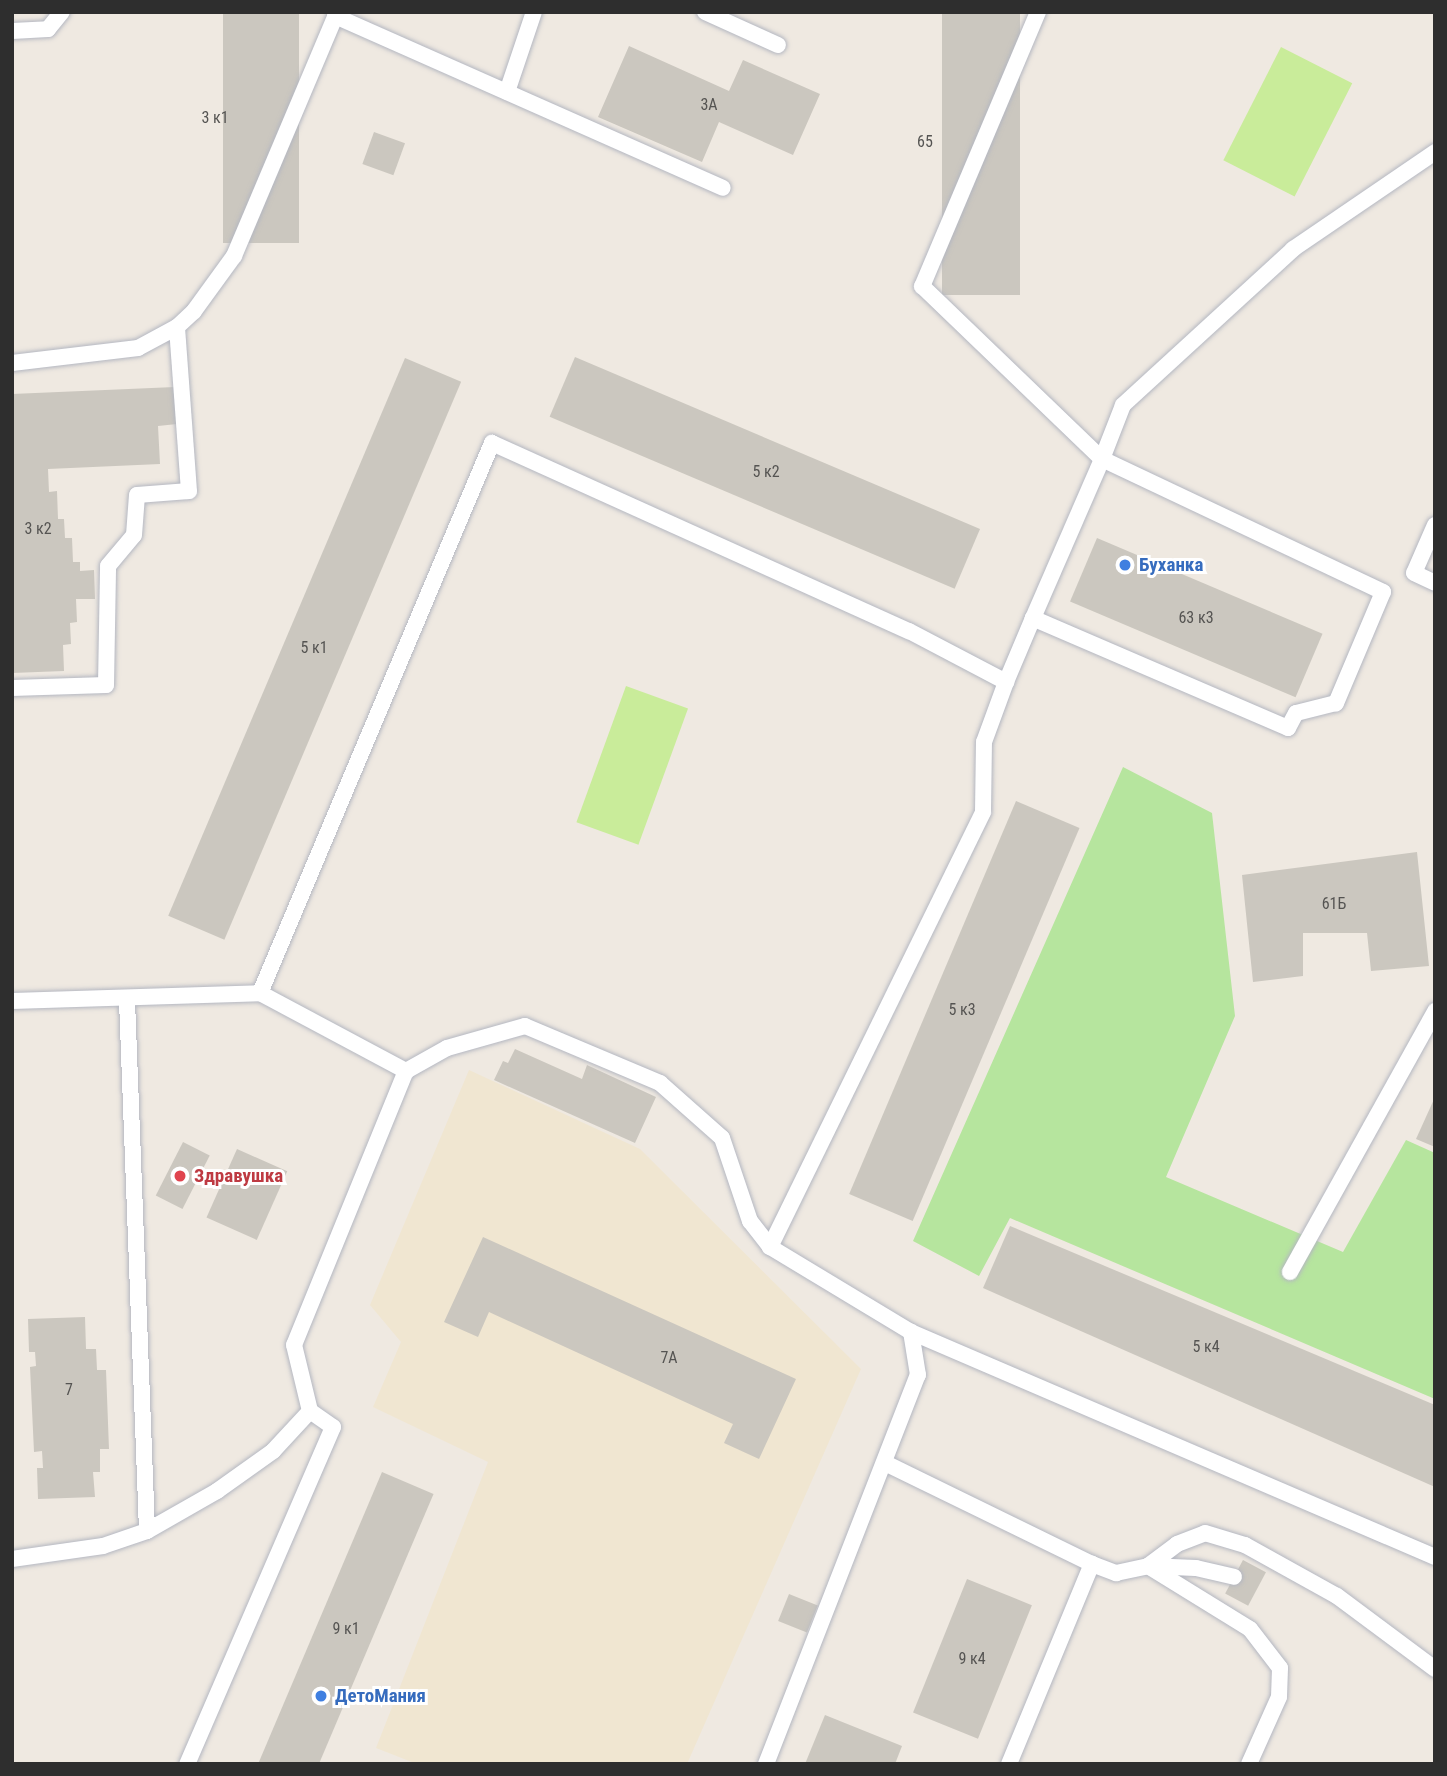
<!DOCTYPE html>
<html>
<head>
<meta charset="utf-8">
<style>
  body { margin:0 }
  #map { position:relative; width:1447px; height:1776px; overflow:hidden; background:#efe9e1; font-family:"Roboto Condensed",sans-serif }
  div>[style] { position:absolute }
  [style*='--x'] { left:calc(var(--x)*1px); top:calc(var(--y)*1px); width:calc(var(--w)*1px); rotate:calc(var(--a)*1deg) }
  .education>* { inset:0; background:#f0e6d1 }
  .green>* { inset:0; background:#b6e59e }
  .pitch>* { inset:0; background:#c9ec9a; transform-origin:0 0 }
  .building>* { inset:0; background:#cbc7bf; transform-origin:0 0 }
  .roads { filter:drop-shadow(0 0 2px #b4b7c1) drop-shadow(0 0 2px #b4b7c1) }
  .service>* { height:16px; margin:-8px; padding:0 8px; transform-origin:8px; border-radius:8px; background:#fff }
  .dots>* { width:19px; height:19px; translate:-50% -50%; box-sizing:border-box; border:4px solid #fff; border-radius:50% }
  span { translate:-50% -50%; white-space:nowrap; text-align:center; line-height:1.15; -webkit-text-stroke:6px #fff; paint-order:stroke }
  .number-label { font-size:16px; color:#555452 }
  .number-label span { -webkit-text-stroke-width:0 }
  .shop-label { font-size:19px; color:#366cbe; font-weight:700 }
  .left { translate:0 -50%; text-align:left }
  .health-label { font-size:19px; color:#be3a42; font-weight:700 }
  .frame { position:absolute; inset:0; border:14px solid #2e2e2e; pointer-events:none }
</style>
</head>
<body>
<div id="map">
  <div class="education">
    <div style="clip-path:polygon(469px 1070px,640px 1149px,861px 1369px,687px 1764px,417px 1764px,376px 1748px,488px 1462px,373px 1407px,401px 1342px,370px 1305px)"></div>
  </div>
  <div class="green">
    <div style="clip-path:polygon(1123px 767px,1212px 813px,1235px 1016px,1166px 1177px,1343px 1252px,1406px 1140px,1435px 1153px,1435px 1399px,1010px 1218px,979px 1276px,913px 1241px)"></div>
  </div>
  <div class="pitch">
    <div style="left:1281px;top:47px;width:80px;height:127px;rotate:27deg"></div>
    <div style="left:626px;top:686px;width:66px;height:145px;rotate:20deg"></div>
  </div>
  <div class="building">
    <div style="left:223px;top:12px;width:76px;height:231px"></div>
    <div style="left:942px;top:12px;width:78px;height:283px"></div>
    <div style="clip-path:polygon(629px 46px,729px 91px,743px 60px,820px 94px,793px 155px,719px 122px,702px 162px,598px 117px)"></div>
    <div style="left:374px;top:132px;width:33px;height:34px;rotate:20deg"></div>
    <div style="left:575px;top:357px;width:440px;height:65px;rotate:23deg"></div>
    <div style="left:405px;top:358px;width:61px;height:606px;rotate:23deg"></div>
    <div style="clip-path:polygon(175px 387px,177px 424px,158px 426px,160px 464px,48px 469px,49px 492px,57px 491px,58px 519px,64px 519px,65px 538px,72px 538px,73px 562px,80px 562px,80px 571px,94px 570px,95px 599px,76px 599px,77px 622px,70px 623px,71px 644px,63px 645px,64px 671px,12px 673px,12px 394px)"></div>
    <div style="left:1097px;top:538px;width:245px;height:69px;rotate:23deg"></div>
    <div style="left:1016px;top:801px;width:69px;height:427px;rotate:23deg"></div>
    <div style="clip-path:polygon(1417px 852px,1429px 966px,1371px 971px,1367px 933px,1303px 933px,1303px 976px,1253px 982px,1242px 875px)"></div>
    <div style="clip-path:polygon(515px 1049px,582px 1079px,587px 1065px,656px 1097px,635px 1143px,494px 1080px,503px 1061px,508px 1063px)"></div>
    <div style="clip-path:polygon(1435px 1097px,1435px 1147px,1416px 1139px)"></div>
    <div style="left:183px;top:1142px;width:30px;height:60px;rotate:27deg"></div>
    <div style="left:237px;top:1149px;width:55px;height:75px;rotate:24deg"></div>
    <div style="clip-path:polygon(1010px 1226px,1435px 1405px,1435px 1487px,983px 1288px)"></div>
    <div style="clip-path:polygon(483px 1237px,796px 1379px,759px 1459px,724px 1443px,733px 1424px,489px 1312px,478px 1337px,444px 1322px)"></div>
    <div style="clip-path:polygon(85px 1317px,86px 1349px,96px 1349px,97px 1370px,106px 1370px,109px 1449px,100px 1449px,100px 1472px,93px 1472px,95px 1497px,38px 1499px,37px 1468px,43px 1468px,42px 1451px,34px 1452px,30px 1367px,36px 1366px,35px 1352px,29px 1352px,28px 1319px)"></div>
    <div style="left:382px;top:1472px;width:56px;height:318px;rotate:23deg"></div>
    <div style="left:1243px;top:1560px;width:26px;height:38px;rotate:28deg"></div>
    <div style="left:967px;top:1579px;width:70px;height:144px;rotate:22deg"></div>
    <div style="left:789px;top:1594px;width:31px;height:29px;rotate:22deg"></div>
    <div style="clip-path:polygon(825px 1715px,902px 1746px,895px 1764px,805px 1764px)"></div>
  </div>
  <div class="roads">
    <div class="service">
      <div style="--x:705;--y:12;--w:80;--a:24.3"></div>
      <div style="--x:1038;--y:12;--w:298;--a:112.9"></div>
      <div style="--x:922;--y:286;--w:250;--a:43.9"></div>
      <div style="--x:1102;--y:459;--w:58;--a:-68.7"></div>
      <div style="--x:1123;--y:405;--w:231;--a:-42.5"></div>
      <div style="--x:1293;--y:249;--w:172;--a:-34.3"></div>
      <div style="--x:335;--y:16;--w:424;--a:23.9"></div>
      <div style="--x:12;--y:31;--w:36;--a:-3"></div>
      <div style="--x:48;--y:29;--w:22;--a:-51"></div>
      <div style="--x:507;--y:92;--w:84;--a:-71.4"></div>
      <div style="--x:12;--y:363;--w:127;--a:-6.8"></div>
      <div style="--x:138;--y:348;--w:44;--a:-28.3"></div>
      <div style="--x:177;--y:327;--w:23;--a:-43"></div>
      <div style="--x:194;--y:311;--w:68;--a:-54"></div>
      <div style="--x:234;--y:256;--w:265;--a:-67.1"></div>
      <div style="--x:1102;--y:459;--w:311;--a:25.3"></div>
      <div style="--x:1383;--y:592;--w:121;--a:112.9"></div>
      <div style="--x:1336;--y:703;--w:41;--a:166"></div>
      <div style="--x:1296;--y:713;--w:17;--a:118"></div>
      <div style="--x:1288;--y:728;--w:278;--a:-156.7"></div>
      <div style="--x:1033;--y:618;--w:173;--a:-66.5"></div>
      <div style="--x:1435;--y:525;--w:52;--a:113.6"></div>
      <div style="--x:1414;--y:573;--w:23;--a:25"></div>
      <div style="--x:12;--y:688;--w:94;--a:-1.8"></div>
      <div style="--x:106;--y:685;--w:119;--a:-89"></div>
      <div style="--x:108;--y:566;--w:40;--a:-50"></div>
      <div style="--x:134;--y:535;--w:40;--a:-85.7"></div>
      <div style="--x:137;--y:495;--w:52;--a:-4.4"></div>
      <div style="--x:189;--y:491;--w:164;--a:-94.2"></div>
      <div style="--x:260;--y:993;--w:166;--a:28.1"></div>
      <div style="--x:127;--y:1000;--w:531;--a:87.84"></div>
      <div style="--x:12;--y:1001;--w:248;--a:-1.8"></div>
      <div style="--x:260;--y:993;--w:597;--a:-67.13"></div>
      <div style="--x:492;--y:443;--w:457;--a:24.3"></div>
      <div style="--x:909;--y:631;--w:110;--a:27.7"></div>
      <div style="--x:1006;--y:682;--w:69;--a:-67.1"></div>
      <div style="--x:1290;--y:1272;--w:299;--a:-60.9"></div>
      <div style="--x:911;--y:1332;--w:570;--a:23.24"></div>
      <div style="--x:310;--y:1411;--w:68;--a:-103.6"></div>
      <div style="--x:294;--y:1345;--w:296;--a:-67.8"></div>
      <div style="--x:406;--y:1071;--w:47;--a:-29.3"></div>
      <div style="--x:447;--y:1048;--w:81;--a:-15.8"></div>
      <div style="--x:525;--y:1026;--w:147;--a:22.9"></div>
      <div style="--x:660;--y:1083;--w:83;--a:41.6"></div>
      <div style="--x:722;--y:1138;--w:88;--a:71.4"></div>
      <div style="--x:750;--y:1221;--w:33;--a:52"></div>
      <div style="--x:885;--y:1463;--w:230;--a:26"></div>
      <div style="--x:12;--y:1559;--w:92;--a:-8.1"></div>
      <div style="--x:103;--y:1546;--w:46;--a:-18.8"></div>
      <div style="--x:147;--y:1531;--w:81;--a:-29.7"></div>
      <div style="--x:217;--y:1491;--w:69;--a:-35.5"></div>
      <div style="--x:273;--y:1451;--w:54;--a:-47.2"></div>
      <div style="--x:310;--y:1411;--w:28;--a:35"></div>
      <div style="--x:333;--y:1427;--w:367;--a:113.4"></div>
      <div style="--x:766;--y:1764;--w:418;--a:-68.7"></div>
      <div style="--x:918;--y:1375;--w:44;--a:-99.2"></div>
      <div style="--x:911;--y:1332;--w:165;--a:-148.9"></div>
      <div style="--x:770;--y:1247;--w:484;--a:-63.9"></div>
      <div style="--x:983;--y:812;--w:70;--a:-89.2"></div>
      <div style="--x:984;--y:742;--w:64;--a:-69.9"></div>
      <div style="--x:1009;--y:1764;--w:217;--a:-67.5"></div>
      <div style="--x:1092;--y:1564;--w:26;--a:21"></div>
      <div style="--x:1116;--y:1573;--w:33;--a:-12"></div>
      <div style="--x:1148;--y:1566;--w:48;--a:2.4"></div>
      <div style="--x:1196;--y:1568;--w:39;--a:13"></div>
      <div style="--x:1249;--y:1764;--w:73;--a:-65.9"></div>
      <div style="--x:1279;--y:1697;--w:29;--a:-88"></div>
      <div style="--x:1280;--y:1668;--w:49;--a:-127.6"></div>
      <div style="--x:1250;--y:1629;--w:120;--a:-148.3"></div>
      <div style="--x:1148;--y:1566;--w:36;--a:-37"></div>
      <div style="--x:1177;--y:1544;--w:30;--a:-21"></div>
      <div style="--x:1205;--y:1533;--w:42;--a:16.7"></div>
      <div style="--x:1245;--y:1545;--w:105;--a:29"></div>
      <div style="--x:1337;--y:1596;--w:122;--a:36.7"></div>
    </div>
  </div>
  <div class="dots">
    <div style="left:1125px;top:565px;background:#3f7fe0"></div>
    <div style="left:180px;top:1176px;background:#e0444e"></div>
    <div style="left:321px;top:1696px;background:#3f7fe0"></div>
  </div>
  <div class="number-label">
    <span style="left:709px;top:105px">3А</span>
    <span style="left:215px;top:118px">3 к1</span>
    <span style="left:925px;top:142px">65</span>
    <span style="left:766px;top:472px">5 к2</span>
    <span style="left:38px;top:529px">3 к2</span>
    <span style="left:1196px;top:618px">63 к3</span>
    <span style="left:314px;top:648px">5 к1</span>
    <span style="left:1334px;top:904px">61Б</span>
    <span style="left:962px;top:1010px">5 к3</span>
    <span style="left:1206px;top:1347px">5 к4</span>
    <span style="left:669px;top:1358px">7А</span>
    <span style="left:69px;top:1390px">7</span>
    <span style="left:346px;top:1629px">9 к1</span>
    <span style="left:972px;top:1659px">9 к4</span>
  </div>
  <div class="shop-label">
    <span class="left" style="left:1139px;top:565px">Буханка</span>
    <span class="left" style="left:335px;top:1696px">ДетоМания</span>
  </div>
  <div class="health-label">
    <span class="left" style="left:194px;top:1176px">Здравушка</span>
  </div>
  <div class="frame"></div>
</div>
</body>
</html>
